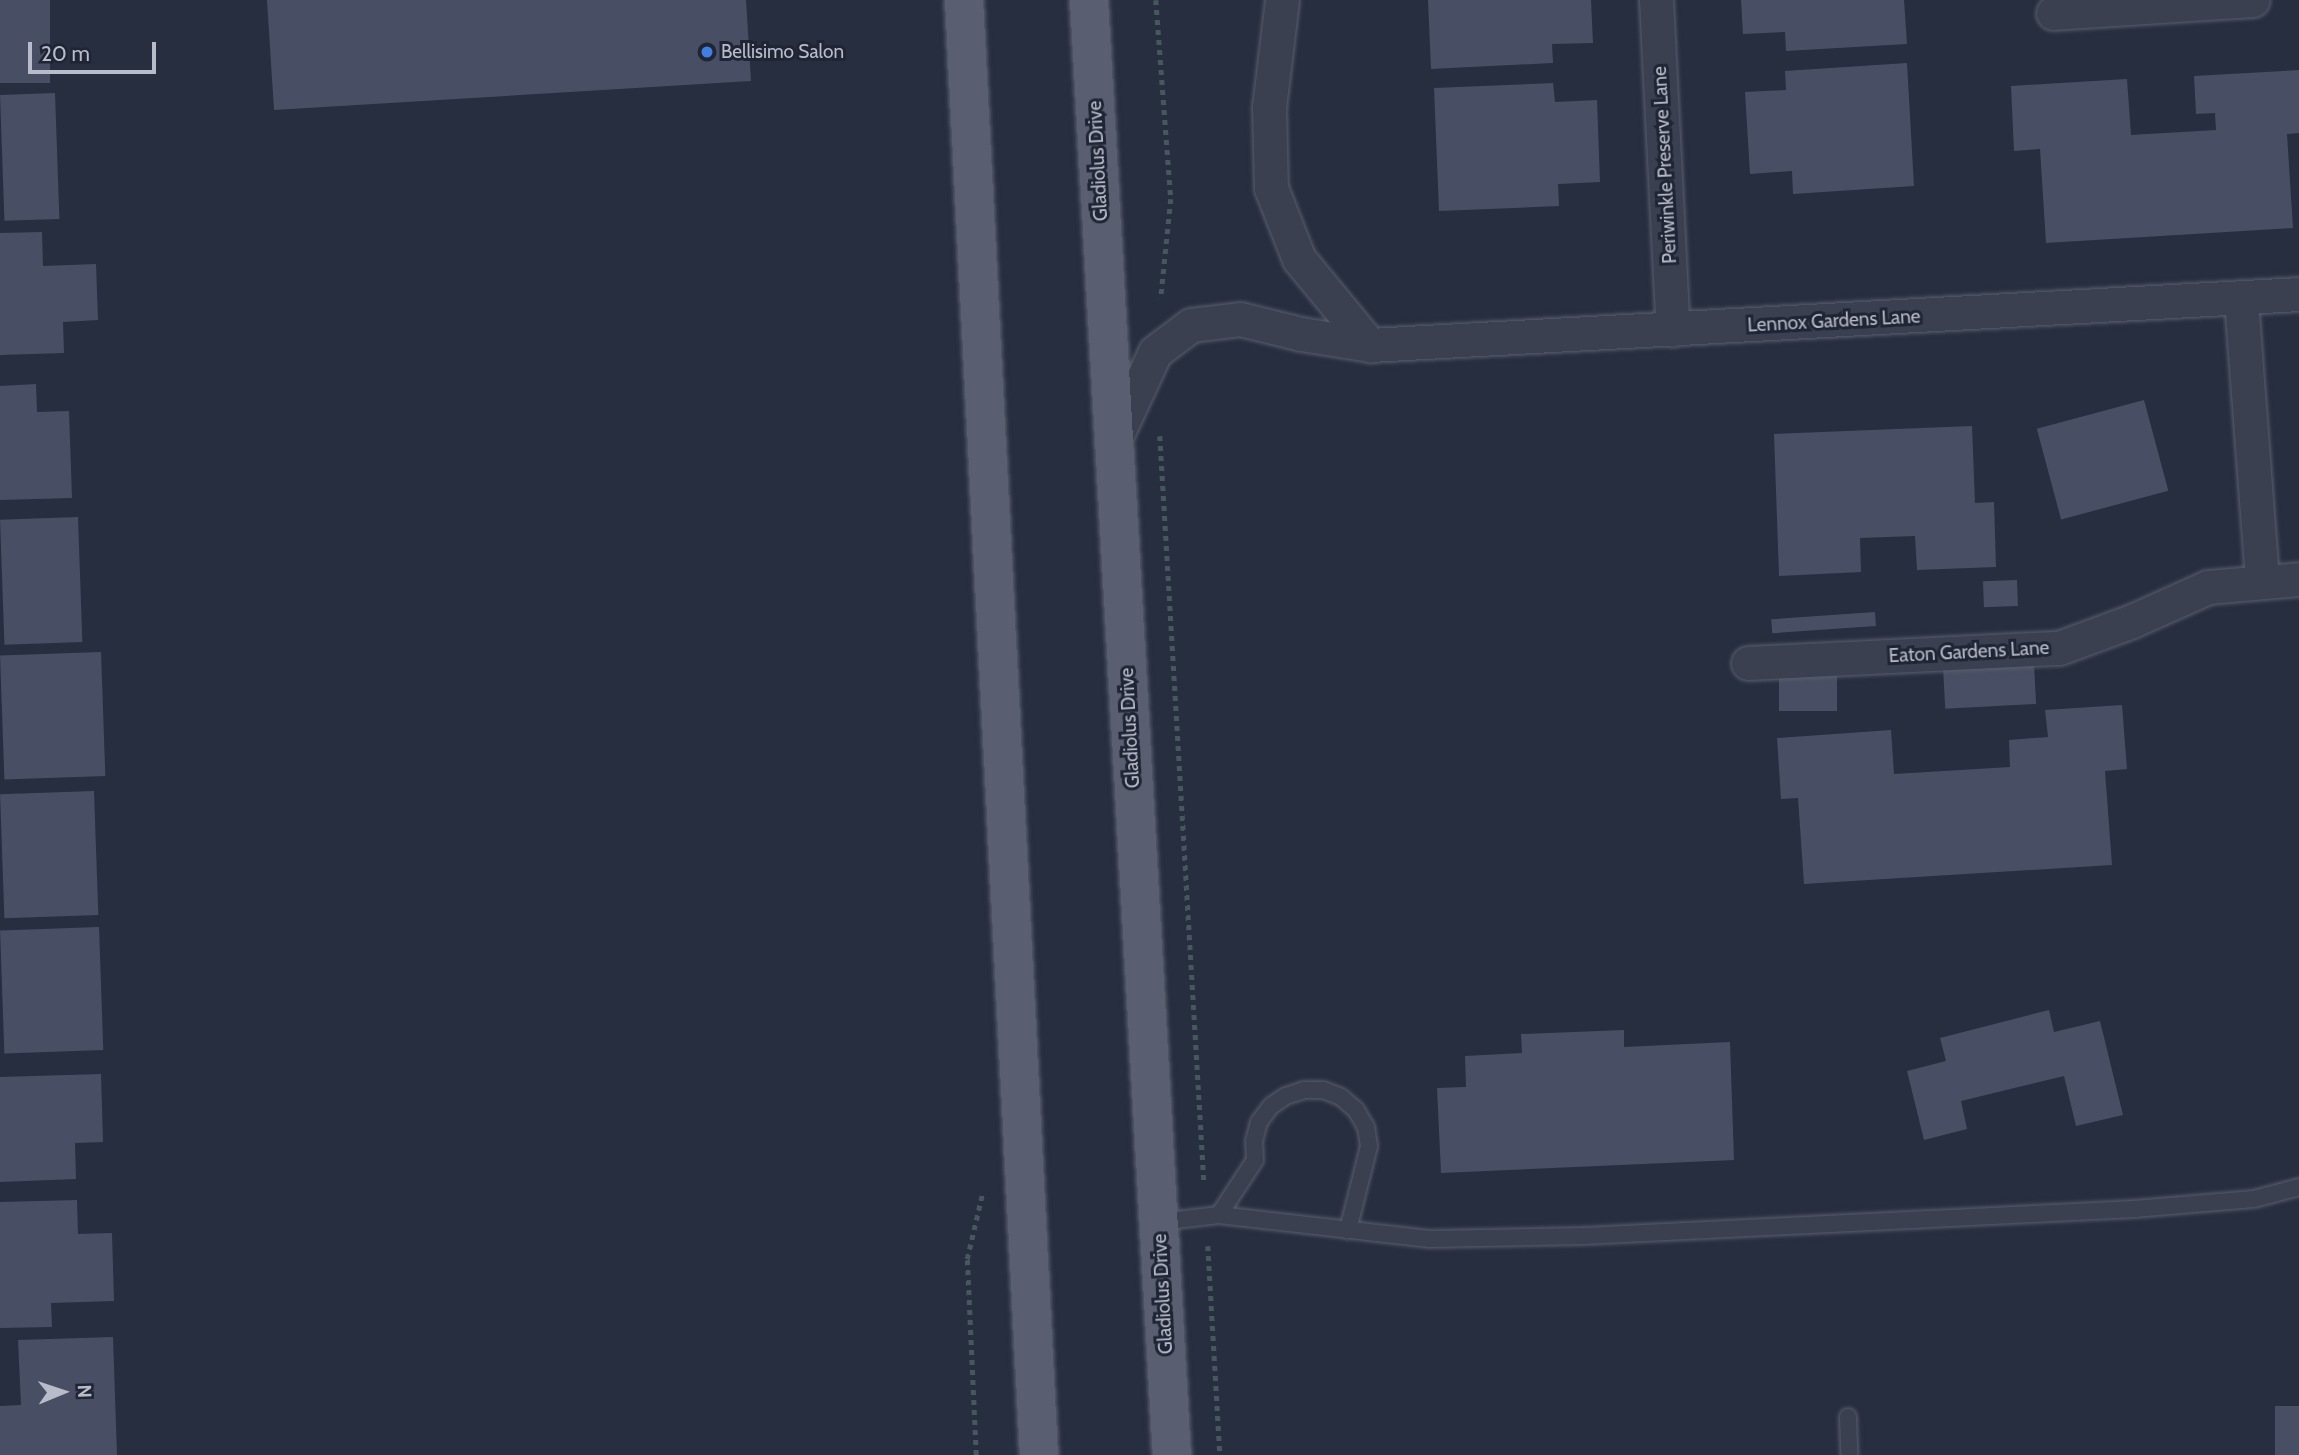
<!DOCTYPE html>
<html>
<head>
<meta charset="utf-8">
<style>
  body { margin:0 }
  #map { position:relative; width:2299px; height:1455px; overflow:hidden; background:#272e40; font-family:Cabin,sans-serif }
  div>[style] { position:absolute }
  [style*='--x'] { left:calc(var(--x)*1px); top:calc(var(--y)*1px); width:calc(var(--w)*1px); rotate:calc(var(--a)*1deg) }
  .building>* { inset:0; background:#484f64; transform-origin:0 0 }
  .path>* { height:4.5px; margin-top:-2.25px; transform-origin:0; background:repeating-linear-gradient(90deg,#47575e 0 5px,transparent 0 10px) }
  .roads { filter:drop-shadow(0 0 2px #595e6d) drop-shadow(0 0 2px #595e6d) }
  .lane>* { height:16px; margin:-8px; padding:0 8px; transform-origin:8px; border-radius:8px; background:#3b4050 }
  .street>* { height:33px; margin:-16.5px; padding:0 16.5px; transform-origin:16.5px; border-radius:16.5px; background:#3b4050 }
  .primary>* { height:38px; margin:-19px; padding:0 19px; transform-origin:19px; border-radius:19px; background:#595f70 }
  .dots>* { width:19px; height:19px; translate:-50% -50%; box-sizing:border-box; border:4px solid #202535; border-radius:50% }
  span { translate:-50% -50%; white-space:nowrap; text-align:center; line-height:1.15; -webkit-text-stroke:6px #202535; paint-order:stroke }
  .poi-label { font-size:19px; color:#b8bcca }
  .left { translate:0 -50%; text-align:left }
  .street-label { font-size:19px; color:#b8bcca }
  .north { position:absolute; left:28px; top:1357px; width:70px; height:70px; -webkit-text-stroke:5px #202535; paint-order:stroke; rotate:88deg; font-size:19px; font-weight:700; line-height:28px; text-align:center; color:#b8bcca }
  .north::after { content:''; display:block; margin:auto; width:24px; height:32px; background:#b8bcca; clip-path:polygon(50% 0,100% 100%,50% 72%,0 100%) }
  .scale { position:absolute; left:28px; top:42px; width:128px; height:32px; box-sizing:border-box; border:4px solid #b8bcca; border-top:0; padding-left:9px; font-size:21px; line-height:24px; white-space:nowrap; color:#b8bcca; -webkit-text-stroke:5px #202535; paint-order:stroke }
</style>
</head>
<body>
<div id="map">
  <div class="building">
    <div style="left:0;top:0;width:50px;height:83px"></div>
    <div style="clip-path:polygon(267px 0,746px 0,751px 81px,274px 110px)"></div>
    <div style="clip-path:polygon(1428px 0,1591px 0,1593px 43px,1552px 44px,1553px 63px,1431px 69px)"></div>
    <div style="clip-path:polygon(1741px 0,1904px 0,1907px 44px,1786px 51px,1785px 32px,1743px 34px)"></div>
    <div style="clip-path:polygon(1907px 63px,1914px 186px,1793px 194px,1792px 171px,1750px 174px,1745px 92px,1786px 90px,1785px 71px)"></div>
    <div style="clip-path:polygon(2299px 70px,2299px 133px,2287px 134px,2293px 228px,2046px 243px,2040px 149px,2014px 151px,2011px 86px,2127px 79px,2131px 135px,2216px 130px,2215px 113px,2196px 114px,2194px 76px)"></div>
    <div style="clip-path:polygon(1553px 83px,1555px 102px,1597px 100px,1600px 182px,1558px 184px,1559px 206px,1439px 211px,1434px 88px)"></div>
    <div style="left:55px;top:93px;width:126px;height:55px;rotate:88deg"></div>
    <div style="clip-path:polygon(42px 232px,43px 266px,96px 264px,98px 320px,63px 322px,64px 353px,0 355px,0 233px)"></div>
    <div style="clip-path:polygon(36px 384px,37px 412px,69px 411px,72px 498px,0 500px,0 386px)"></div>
    <div style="left:2144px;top:400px;width:94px;height:111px;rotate:75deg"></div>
    <div style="clip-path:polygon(1972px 426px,1975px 503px,1994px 502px,1996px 567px,1917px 570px,1915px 536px,1860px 538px,1861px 572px,1779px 576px,1774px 434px)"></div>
    <div style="left:78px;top:517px;width:125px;height:78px;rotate:88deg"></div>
    <div style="left:2017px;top:580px;width:26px;height:34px;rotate:88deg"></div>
    <div style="left:1875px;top:612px;width:14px;height:104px;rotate:86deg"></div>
    <div style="left:101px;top:652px;width:124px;height:101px;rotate:88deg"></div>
    <div style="left:2034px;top:664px;width:40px;height:91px;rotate:87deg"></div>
    <div style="left:1837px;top:675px;width:36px;height:58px;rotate:90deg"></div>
    <div style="clip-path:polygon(2122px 705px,2127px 769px,2105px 771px,2112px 865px,1804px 884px,1798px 798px,1781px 799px,1777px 738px,1891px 730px,1894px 774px,2010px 767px,2009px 740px,2048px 737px,2045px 710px)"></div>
    <div style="left:94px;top:791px;width:124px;height:94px;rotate:88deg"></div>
    <div style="left:99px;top:927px;width:123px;height:99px;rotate:88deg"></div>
    <div style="clip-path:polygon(2049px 1010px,2054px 1032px,2100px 1021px,2123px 1115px,2076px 1126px,2064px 1076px,1961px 1101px,1967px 1129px,1924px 1140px,1907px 1071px,1946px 1061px,1940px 1038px)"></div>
    <div style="clip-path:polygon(1624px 1030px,1624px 1047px,1730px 1042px,1734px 1160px,1441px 1173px,1437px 1088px,1466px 1087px,1465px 1056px,1522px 1053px,1521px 1034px)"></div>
    <div style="clip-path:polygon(101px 1074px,103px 1142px,75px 1143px,76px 1179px,0 1182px,0 1077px)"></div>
    <div style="clip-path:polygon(77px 1200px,78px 1234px,112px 1233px,114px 1301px,51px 1303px,52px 1327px,0 1328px,0 1202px)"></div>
    <div style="clip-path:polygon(113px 1337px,117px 1455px,0 1455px,0 1406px,21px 1405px,18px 1340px)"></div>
    <div style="left:2299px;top:1406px;width:49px;height:24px;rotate:90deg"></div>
  </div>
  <div class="path">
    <div style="--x:1156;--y:0;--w:200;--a:85.7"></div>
    <div style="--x:1171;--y:199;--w:100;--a:95.8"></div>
    <div style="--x:1160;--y:436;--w:747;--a:86.62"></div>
    <div style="--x:1208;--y:1246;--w:209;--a:86.7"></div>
    <div style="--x:976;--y:1455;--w:196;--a:-92.6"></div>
    <div style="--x:967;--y:1259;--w:66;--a:-76.8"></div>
  </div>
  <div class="roads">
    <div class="lane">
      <div style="--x:1219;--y:1215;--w:66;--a:-56.8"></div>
      <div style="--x:1255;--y:1160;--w:19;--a:-93"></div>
      <div style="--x:1254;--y:1141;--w:20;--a:-75"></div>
      <div style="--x:1259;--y:1122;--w:20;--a:-53"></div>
      <div style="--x:1271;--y:1106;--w:18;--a:-34"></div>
      <div style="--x:1286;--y:1096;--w:19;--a:-18"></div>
      <div style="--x:1304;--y:1090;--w:19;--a:0"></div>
      <div style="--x:1323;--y:1090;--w:19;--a:21"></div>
      <div style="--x:1341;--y:1097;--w:20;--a:41"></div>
      <div style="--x:1356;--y:1110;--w:20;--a:60"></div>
      <div style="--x:1366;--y:1127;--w:19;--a:81"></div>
      <div style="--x:1369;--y:1146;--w:87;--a:104"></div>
      <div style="--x:1159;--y:1222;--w:60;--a:-6.7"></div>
      <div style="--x:1219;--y:1215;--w:212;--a:6.5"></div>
      <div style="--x:1430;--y:1239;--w:154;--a:-1.1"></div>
      <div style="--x:1584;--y:1236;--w:551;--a:-2.81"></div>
      <div style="--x:2134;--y:1209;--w:120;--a:-4.8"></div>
      <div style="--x:2254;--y:1199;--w:47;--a:-14.9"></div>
      <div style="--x:1848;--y:1417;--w:38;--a:88"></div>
    </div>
    <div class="street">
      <div style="--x:1282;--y:0;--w:108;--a:96.9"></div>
      <div style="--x:1269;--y:107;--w:81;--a:88.6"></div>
      <div style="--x:1271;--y:188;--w:76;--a:68.5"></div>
      <div style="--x:1299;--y:259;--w:112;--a:50.5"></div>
      <div style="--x:1656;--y:0;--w:330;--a:87.1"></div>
      <div style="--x:2053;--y:13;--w:200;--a:-3.7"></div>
      <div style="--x:2241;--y:300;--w:282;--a:85.7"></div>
      <div style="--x:1113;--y:443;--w:100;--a:-65.2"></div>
      <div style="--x:1155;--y:352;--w:45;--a:-36.9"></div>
      <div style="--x:1191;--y:325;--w:49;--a:-7"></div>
      <div style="--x:1240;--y:319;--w:63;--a:13.8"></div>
      <div style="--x:1301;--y:334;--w:70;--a:9.1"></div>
      <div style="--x:1370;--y:345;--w:930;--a:-3.14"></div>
      <div style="--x:1748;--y:663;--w:311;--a:-2.8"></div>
      <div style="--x:2059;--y:648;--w:78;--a:-20.3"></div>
      <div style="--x:2132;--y:621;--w:83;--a:-24.1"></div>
      <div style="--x:2208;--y:587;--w:91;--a:-5"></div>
    </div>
    <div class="primary">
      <div style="--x:964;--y:0;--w:1457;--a:87.05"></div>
      <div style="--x:1089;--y:0;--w:1457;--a:86.74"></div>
    </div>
  </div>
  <div class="dots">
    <div style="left:707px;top:52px;background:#3f7fe0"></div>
  </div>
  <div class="poi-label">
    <span class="left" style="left:721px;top:52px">Bellisimo Salon</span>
  </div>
  <div class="street-label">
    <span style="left:1098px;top:161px;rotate:-93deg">Gladiolus Drive</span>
    <span style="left:1665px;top:165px;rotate:-93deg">Periwinkle Preserve Lane</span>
    <span style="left:1834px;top:321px;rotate:-3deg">Lennox Gardens Lane</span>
    <span style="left:1969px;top:652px;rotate:-3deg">Eaton Gardens Lane</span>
    <span style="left:1130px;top:728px;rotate:-93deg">Gladiolus Drive</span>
    <span style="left:1163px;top:1294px;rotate:-93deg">Gladiolus Drive</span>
  </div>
  <div class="north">N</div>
  <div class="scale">20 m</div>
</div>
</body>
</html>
